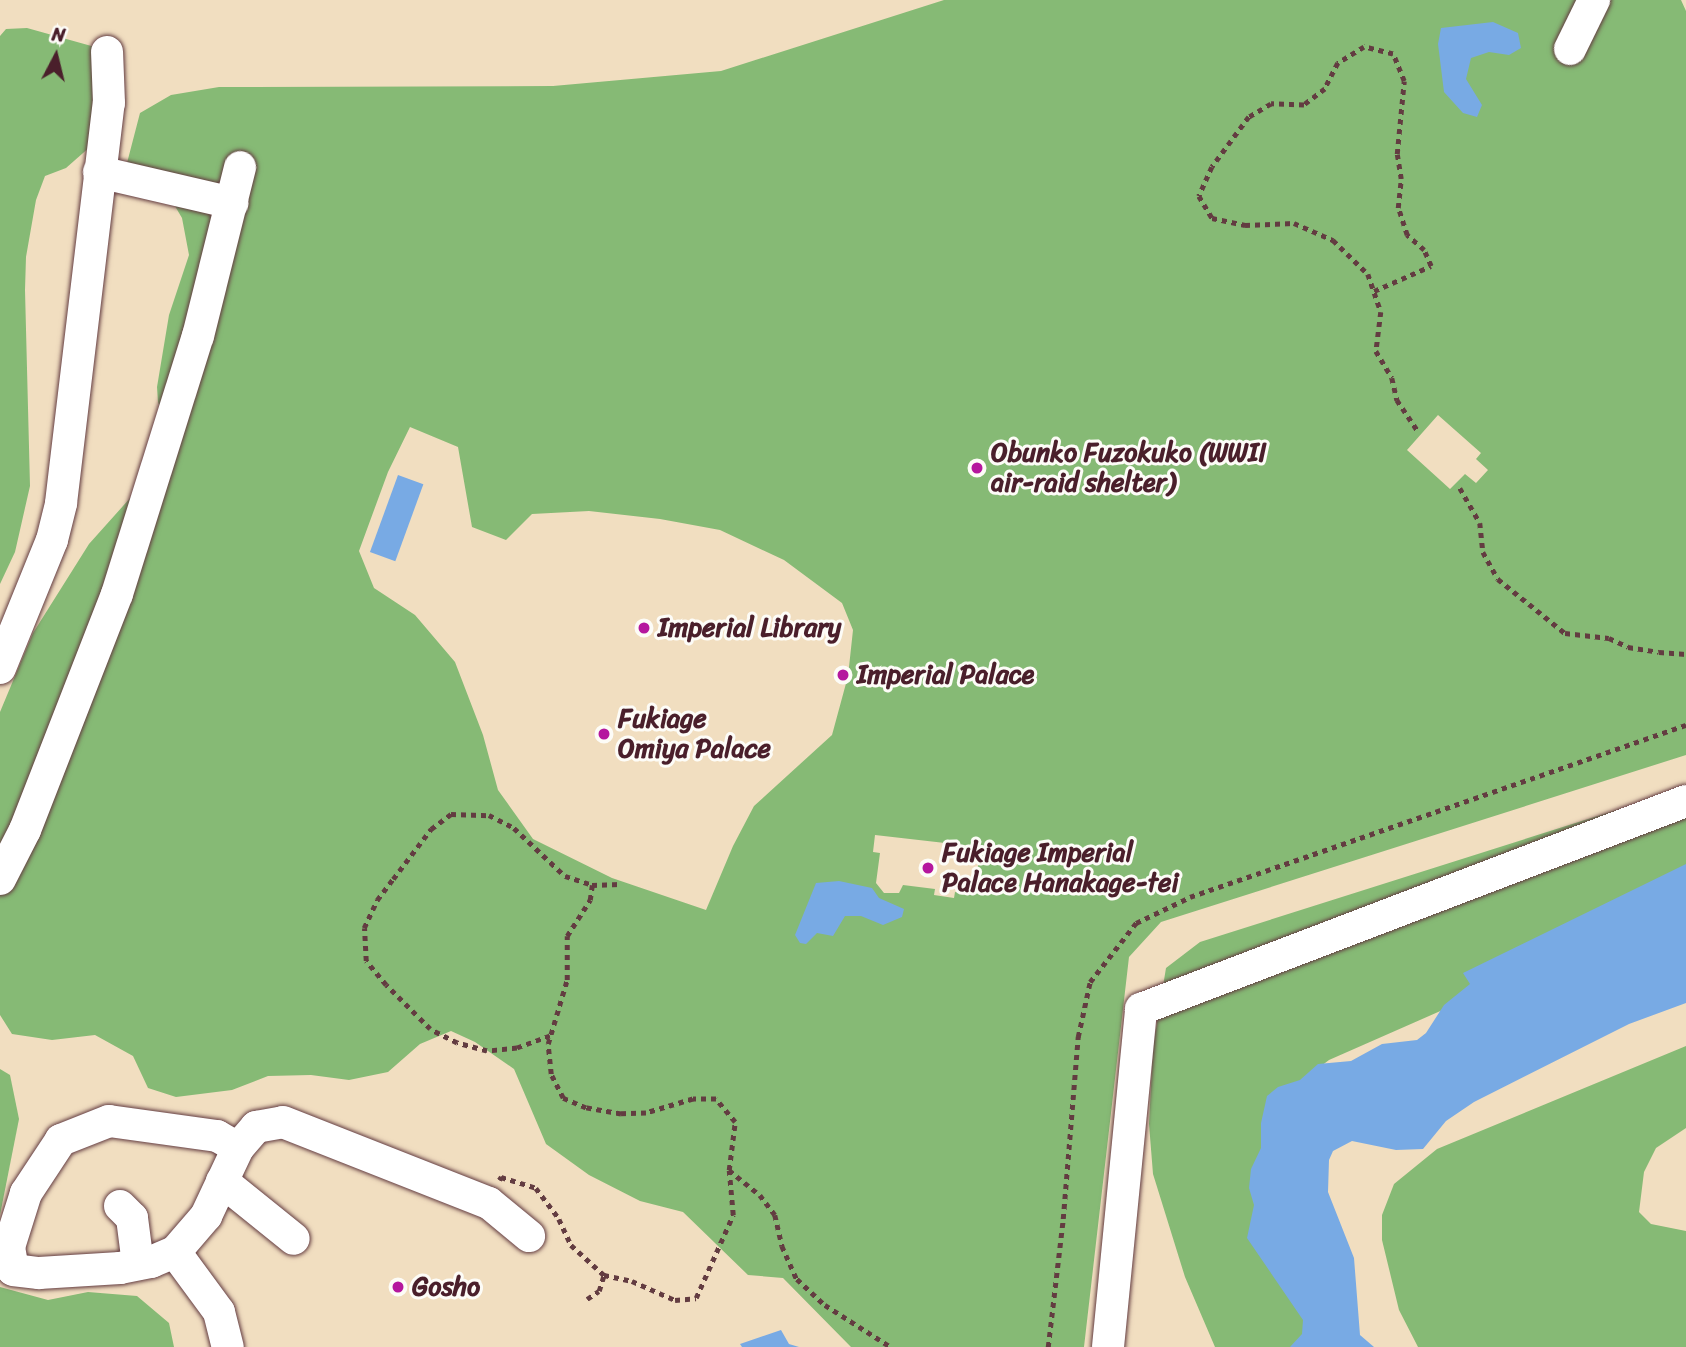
<!DOCTYPE html>
<html>
<head>
<meta charset="utf-8">
<style>
  body { margin:0 }
  #map { position:relative; width:1686px; height:1347px; overflow:hidden; background:#f1dec0; font-family:Sriracha,sans-serif }
  div>[style] { position:absolute }
  [style*='--x'] { left:calc(var(--x)*1px); top:calc(var(--y)*1px); width:calc(var(--w)*1px); rotate:calc(var(--a)*1deg) }
  .forest>* { inset:0; background:#86ba75 }
  .water>* { inset:0; background:#78aae4; transform-origin:0 0 }
  .path>* { height:4.5px; margin-top:-2.25px; transform-origin:0; background:repeating-linear-gradient(90deg,#633c41 0 5px,transparent 0 10px) }
  .roads { filter:drop-shadow(0 0 2px #633c41) drop-shadow(0 0 2px #633c41) }
  .minor>* { height:32px; margin:-16px; padding:0 16px; transform-origin:16px; border-radius:16px; background:#fff }
  .dots>* { width:19px; height:19px; translate:-50% -50%; box-sizing:border-box; border:4px solid #fdfcf7; border-radius:50% }
  span { translate:-50% -50%; white-space:nowrap; text-align:center; line-height:1.15; -webkit-text-stroke:6px #fdfcf7; paint-order:stroke }
  .poi-label { font-size:26px; color:#4a1f2b; font-weight:700 }
  .left { translate:0 -50%; text-align:left }
  .north { position:absolute; left:21px; top:21px; width:70px; height:70px; -webkit-text-stroke:5px #fdfcf7; paint-order:stroke; rotate:7deg; font-size:19px; font-weight:700; line-height:28px; text-align:center; color:#4a1f2b }
  .north::after { content:''; display:block; margin:auto; width:24px; height:32px; background:#4a1f2b; clip-path:polygon(50% 0,100% 100%,50% 72%,0 100%) }
</style>
</head>
<body>
<div id="map">
  <div class="forest">
    <div style="clip-path:polygon(evenodd,944px 0,1681px 0,1686px 11px,1686px 755px,1161px 922px,1129px 957px,1084px 1347px,851px 1347px,783px 1278px,748px 1275px,683px 1212px,640px 1201px,589px 1175px,546px 1144px,514px 1069px,475px 1042px,451px 1031px,420px 1044px,388px 1072px,349px 1080px,311px 1075px,268px 1076px,232px 1090px,176px 1097px,148px 1088px,133px 1056px,95px 1035px,52px 1040px,12px 1034px,0 1015px,0 712px,33px 633px,89px 544px,140px 487px,173px 442px,158px 402px,157px 387px,169px 315px,189px 255px,182px 218px,169px 196px,127px 163px,140px 113px,171px 95px,219px 87px,553px 86px,721px 71px,944px 0,1438px 415px,1481px 453px,1476px 459px,1488px 470px,1476px 483px,1465px 474px,1450px 489px,1407px 450px,1438px 415px,944px 0,410px 427px,458px 447px,472px 527px,506px 540px,532px 514px,589px 511px,660px 519px,720px 530px,784px 560px,842px 603px,853px 630px,848px 676px,832px 735px,754px 806px,733px 846px,706px 910px,612px 878px,533px 839px,498px 790px,483px 735px,455px 662px,415px 615px,374px 588px,359px 551px,388px 472px,410px 427px,944px 0,875px 835px,980px 847px,976px 884px,966px 883px,964px 893px,955px 892px,954px 898px,934px 895px,935px 889px,903px 885px,899px 893px,884px 893px,876px 883px,880px 853px,873px 852px,875px 835px)"></div>
    <div style="clip-path:polygon(27px 28px,95px 47px,110px 71px,91px 146px,66px 168px,45px 176px,36px 200px,26px 257px,25px 290px,30px 486px,15px 552px,0 584px,0 36px,6px 29px)"></div>
    <div style="clip-path:polygon(1686px 788px,1686px 903px,1329px 1060px,1283px 1095px,1316px 1347px,1215px 1347px,1185px 1277px,1153px 1174px,1149px 1124px,1153px 1047px,1166px 968px,1200px 942px)"></div>
    <div style="clip-path:polygon(1686px 1046px,1686px 1128px,1656px 1148px,1644px 1172px,1639px 1212px,1651px 1224px,1686px 1231px,1686px 1347px,1418px 1347px,1399px 1310px,1382px 1240px,1382px 1215px,1394px 1184px,1437px 1149px)"></div>
    <div style="clip-path:polygon(0 1069px,10px 1075px,19px 1119px,0 1215px)"></div>
    <div style="clip-path:polygon(0 1287px,48px 1300px,88px 1292px,137px 1296px,169px 1323px,174px 1347px,0 1347px)"></div>
  </div>
  <div class="water">
    <div style="clip-path:polygon(1493px 22px,1518px 33px,1521px 48px,1509px 55px,1489px 52px,1471px 58px,1466px 79px,1482px 105px,1477px 117px,1463px 113px,1444px 92px,1438px 44px,1441px 28px)"></div>
    <div style="left:398px;top:475px;width:27px;height:82px;rotate:20deg"></div>
    <div style="clip-path:polygon(1686px 864px,1686px 1003px,1629px 1024px,1474px 1102px,1446px 1121px,1423px 1149px,1396px 1150px,1352px 1141px,1333px 1151px,1329px 1160px,1328px 1192px,1354px 1258px,1360px 1335px,1374px 1347px,1290px 1347px,1302px 1334px,1303px 1320px,1247px 1238px,1254px 1205px,1249px 1188px,1251px 1169px,1261px 1148px,1261px 1123px,1267px 1096px,1278px 1087px,1300px 1080px,1318px 1064px,1351px 1061px,1382px 1044px,1417px 1040px,1426px 1033px,1444px 1005px,1470px 984px,1463px 973px)"></div>
    <div style="clip-path:polygon(839px 881px,872px 888px,879px 898px,904px 909px,902px 917px,883px 925px,861px 916px,845px 916px,833px 936px,817px 933px,806px 944px,800px 943px,795px 935px,816px 883px)"></div>
    <div style="clip-path:polygon(781px 1330px,789px 1344px,799px 1347px,742px 1347px,740px 1344px)"></div>
  </div>
  <div class="path">
    <div style="--x:1374;--y:291;--w:62;--a:-23.7"></div>
    <div style="--x:1431;--y:266;--w:17;--a:-114"></div>
    <div style="--x:1424;--y:250;--w:23;--a:-139"></div>
    <div style="--x:1407;--y:235;--w:28;--a:-108"></div>
    <div style="--x:1398;--y:208;--w:29;--a:-84"></div>
    <div style="--x:1401;--y:179;--w:25;--a:-99"></div>
    <div style="--x:1397;--y:154;--w:73;--a:-84.5"></div>
    <div style="--x:1404;--y:81;--w:29;--a:-112"></div>
    <div style="--x:1393;--y:54;--w:30;--a:-166"></div>
    <div style="--x:1364;--y:47;--w:31;--a:148"></div>
    <div style="--x:1338;--y:63;--w:29;--a:117"></div>
    <div style="--x:1325;--y:89;--w:26;--a:143"></div>
    <div style="--x:1304;--y:105;--w:33;--a:-178"></div>
    <div style="--x:1271;--y:104;--w:26;--a:149"></div>
    <div style="--x:1249;--y:117;--w:62;--a:126.5"></div>
    <div style="--x:1212;--y:167;--w:32;--a:114"></div>
    <div style="--x:1199;--y:196;--w:26;--a:59"></div>
    <div style="--x:1212;--y:218;--w:34;--a:12"></div>
    <div style="--x:1245;--y:225;--w:49;--a:-2.3"></div>
    <div style="--x:1294;--y:223;--w:43;--a:23.6"></div>
    <div style="--x:1333;--y:240;--w:49;--a:44.2"></div>
    <div style="--x:1368;--y:274;--w:40;--a:71.1"></div>
    <div style="--x:1381;--y:312;--w:39;--a:97"></div>
    <div style="--x:1376;--y:351;--w:31;--a:59"></div>
    <div style="--x:1392;--y:378;--w:23;--a:77"></div>
    <div style="--x:1397;--y:400;--w:36;--a:56"></div>
    <div style="--x:1460;--y:488;--w:40;--a:60.3"></div>
    <div style="--x:1480;--y:523;--w:29;--a:84"></div>
    <div style="--x:1483;--y:552;--w:31;--a:61"></div>
    <div style="--x:1498;--y:579;--w:86;--a:38.9"></div>
    <div style="--x:1565;--y:633;--w:44;--a:6.5"></div>
    <div style="--x:1609;--y:638;--w:21;--a:25"></div>
    <div style="--x:1628;--y:647;--w:31;--a:9"></div>
    <div style="--x:1659;--y:652;--w:27;--a:4"></div>
    <div style="--x:550;--y:1036;--w:35;--a:160"></div>
    <div style="--x:517;--y:1048;--w:30;--a:174"></div>
    <div style="--x:487;--y:1051;--w:31;--a:-165"></div>
    <div style="--x:457;--y:1043;--w:30;--a:-153"></div>
    <div style="--x:430;--y:1029;--w:62;--a:-135"></div>
    <div style="--x:386;--y:985;--w:31;--a:-130"></div>
    <div style="--x:366;--y:961;--w:33;--a:-93"></div>
    <div style="--x:364;--y:928;--w:31;--a:-65"></div>
    <div style="--x:377;--y:900;--w:26;--a:-53"></div>
    <div style="--x:393;--y:879;--w:63;--a:-52.8"></div>
    <div style="--x:431;--y:829;--w:25;--a:-37"></div>
    <div style="--x:451;--y:814;--w:38;--a:2"></div>
    <div style="--x:489;--y:815;--w:28;--a:27"></div>
    <div style="--x:514;--y:828;--w:70;--a:43.3"></div>
    <div style="--x:565;--y:876;--w:28;--a:18"></div>
    <div style="--x:592;--y:885;--w:28;--a:-2"></div>
    <div style="--x:729;--y:1170;--w:40;--a:39"></div>
    <div style="--x:760;--y:1195;--w:25;--a:53"></div>
    <div style="--x:775;--y:1215;--w:32;--a:77"></div>
    <div style="--x:782;--y:1246;--w:36;--a:66"></div>
    <div style="--x:797;--y:1279;--w:38;--a:43"></div>
    <div style="--x:825;--y:1305;--w:78;--a:32.5"></div>
    <div style="--x:499;--y:1180;--w:4;--a:-56"></div>
    <div style="--x:501;--y:1177;--w:37;--a:17"></div>
    <div style="--x:536;--y:1188;--w:39;--a:53"></div>
    <div style="--x:559;--y:1219;--w:29;--a:65"></div>
    <div style="--x:571;--y:1245;--w:45;--a:42.3"></div>
    <div style="--x:604;--y:1275;--w:29;--a:12"></div>
    <div style="--x:632;--y:1281;--w:47;--a:23.8"></div>
    <div style="--x:675;--y:1300;--w:21;--a:-5"></div>
    <div style="--x:696;--y:1298;--w:91;--a:-66"></div>
    <div style="--x:733;--y:1215;--w:45;--a:-95.1"></div>
    <div style="--x:729;--y:1170;--w:48;--a:-82.9"></div>
    <div style="--x:735;--y:1122;--w:30;--a:-130"></div>
    <div style="--x:716;--y:1099;--w:23;--a:180"></div>
    <div style="--x:693;--y:1099;--w:49;--a:163.4"></div>
    <div style="--x:646;--y:1113;--w:25;--a:178"></div>
    <div style="--x:621;--y:1114;--w:36;--a:-170"></div>
    <div style="--x:586;--y:1108;--w:25;--a:-157"></div>
    <div style="--x:563;--y:1098;--w:27;--a:-117"></div>
    <div style="--x:551;--y:1074;--w:30;--a:-96"></div>
    <div style="--x:548;--y:1044;--w:67;--a:-73.5"></div>
    <div style="--x:567;--y:980;--w:44;--a:-90"></div>
    <div style="--x:567;--y:936;--w:43;--a:-57.4"></div>
    <div style="--x:590;--y:900;--w:15;--a:-82"></div>
    <div style="--x:587;--y:1299;--w:14;--a:-34"></div>
    <div style="--x:599;--y:1291;--w:17;--a:-73"></div>
    <div style="--x:1048;--y:1347;--w:129;--a:-83.3"></div>
    <div style="--x:1063;--y:1219;--w:183;--a:-85.3"></div>
    <div style="--x:1078;--y:1037;--w:56;--a:-77.7"></div>
    <div style="--x:1090;--y:982;--w:75;--a:-52.1"></div>
    <div style="--x:1136;--y:923;--w:60;--a:-25.7"></div>
    <div style="--x:1190;--y:897;--w:525;--a:-19.13"></div>
  </div>
  <div class="roads">
    <div class="minor">
      <div style="--x:1570;--y:49;--w:55;--a:-63.9"></div>
      <div style="--x:99;--y:172;--w:137;--a:13.1"></div>
      <div style="--x:0;--y:668;--w:138;--a:-67.9"></div>
      <div style="--x:52;--y:540;--w:38;--a:-76"></div>
      <div style="--x:61;--y:503;--w:403;--a:-83.2"></div>
      <div style="--x:109;--y:103;--w:51;--a:-92.2"></div>
      <div style="--x:0;--y:879;--w:55;--a:-63"></div>
      <div style="--x:25;--y:830;--w:253;--a:-68.7"></div>
      <div style="--x:117;--y:594;--w:270;--a:-72.6"></div>
      <div style="--x:198;--y:336;--w:174;--a:-76"></div>
      <div style="--x:238;--y:1148;--w:24;--a:-150"></div>
      <div style="--x:217;--y:1136;--w:109;--a:-172.1"></div>
      <div style="--x:109;--y:1121;--w:52;--a:158.4"></div>
      <div style="--x:61;--y:1140;--w:64;--a:123.4"></div>
      <div style="--x:26;--y:1193;--w:57;--a:107.5"></div>
      <div style="--x:9;--y:1247;--w:23;--a:80"></div>
      <div style="--x:13;--y:1270;--w:26;--a:7"></div>
      <div style="--x:39;--y:1273;--w:81;--a:-3.5"></div>
      <div style="--x:120;--y:1268;--w:32;--a:-11"></div>
      <div style="--x:151;--y:1262;--w:26;--a:-23"></div>
      <div style="--x:175;--y:1252;--w:48;--a:-49.3"></div>
      <div style="--x:206;--y:1216;--w:75;--a:-64.8"></div>
      <div style="--x:238;--y:1148;--w:28;--a:-49"></div>
      <div style="--x:256;--y:1127;--w:27;--a:-10"></div>
      <div style="--x:283;--y:1122;--w:221;--a:21.5"></div>
      <div style="--x:489;--y:1203;--w:52;--a:39.5"></div>
      <div style="--x:222;--y:1181;--w:92;--a:38.9"></div>
      <div style="--x:120;--y:1206;--w:17;--a:45"></div>
      <div style="--x:132;--y:1218;--w:46;--a:82.6"></div>
      <div style="--x:175;--y:1252;--w:74;--a:53.7"></div>
      <div style="--x:219;--y:1312;--w:36;--a:76"></div>
      <div style="--x:1108;--y:1347;--w:340;--a:-84.4"></div>
      <div style="--x:1141;--y:1009;--w:583;--a:-20.89"></div>
    </div>
  </div>
  <div class="dots">
    <div style="left:977px;top:468px;background:#b5179e"></div>
    <div style="left:644px;top:628px;background:#b5179e"></div>
    <div style="left:843px;top:675px;background:#b5179e"></div>
    <div style="left:604px;top:734px;background:#b5179e"></div>
    <div style="left:928px;top:868px;background:#b5179e"></div>
    <div style="left:398px;top:1287px;background:#b5179e"></div>
  </div>
  <div class="poi-label">
    <span class="left" style="left:991px;top:468px">Obunko Fuzokuko (WWII<br>air-raid shelter)</span>
    <span class="left" style="left:658px;top:628px">Imperial Library</span>
    <span class="left" style="left:857px;top:675px">Imperial Palace</span>
    <span class="left" style="left:618px;top:734px">Fukiage<br>Omiya Palace</span>
    <span class="left" style="left:942px;top:868px">Fukiage Imperial<br>Palace Hanakage-tei</span>
    <span class="left" style="left:412px;top:1287px">Gosho</span>
  </div>
  <div class="north">N</div>
</div>
</body>
</html>
